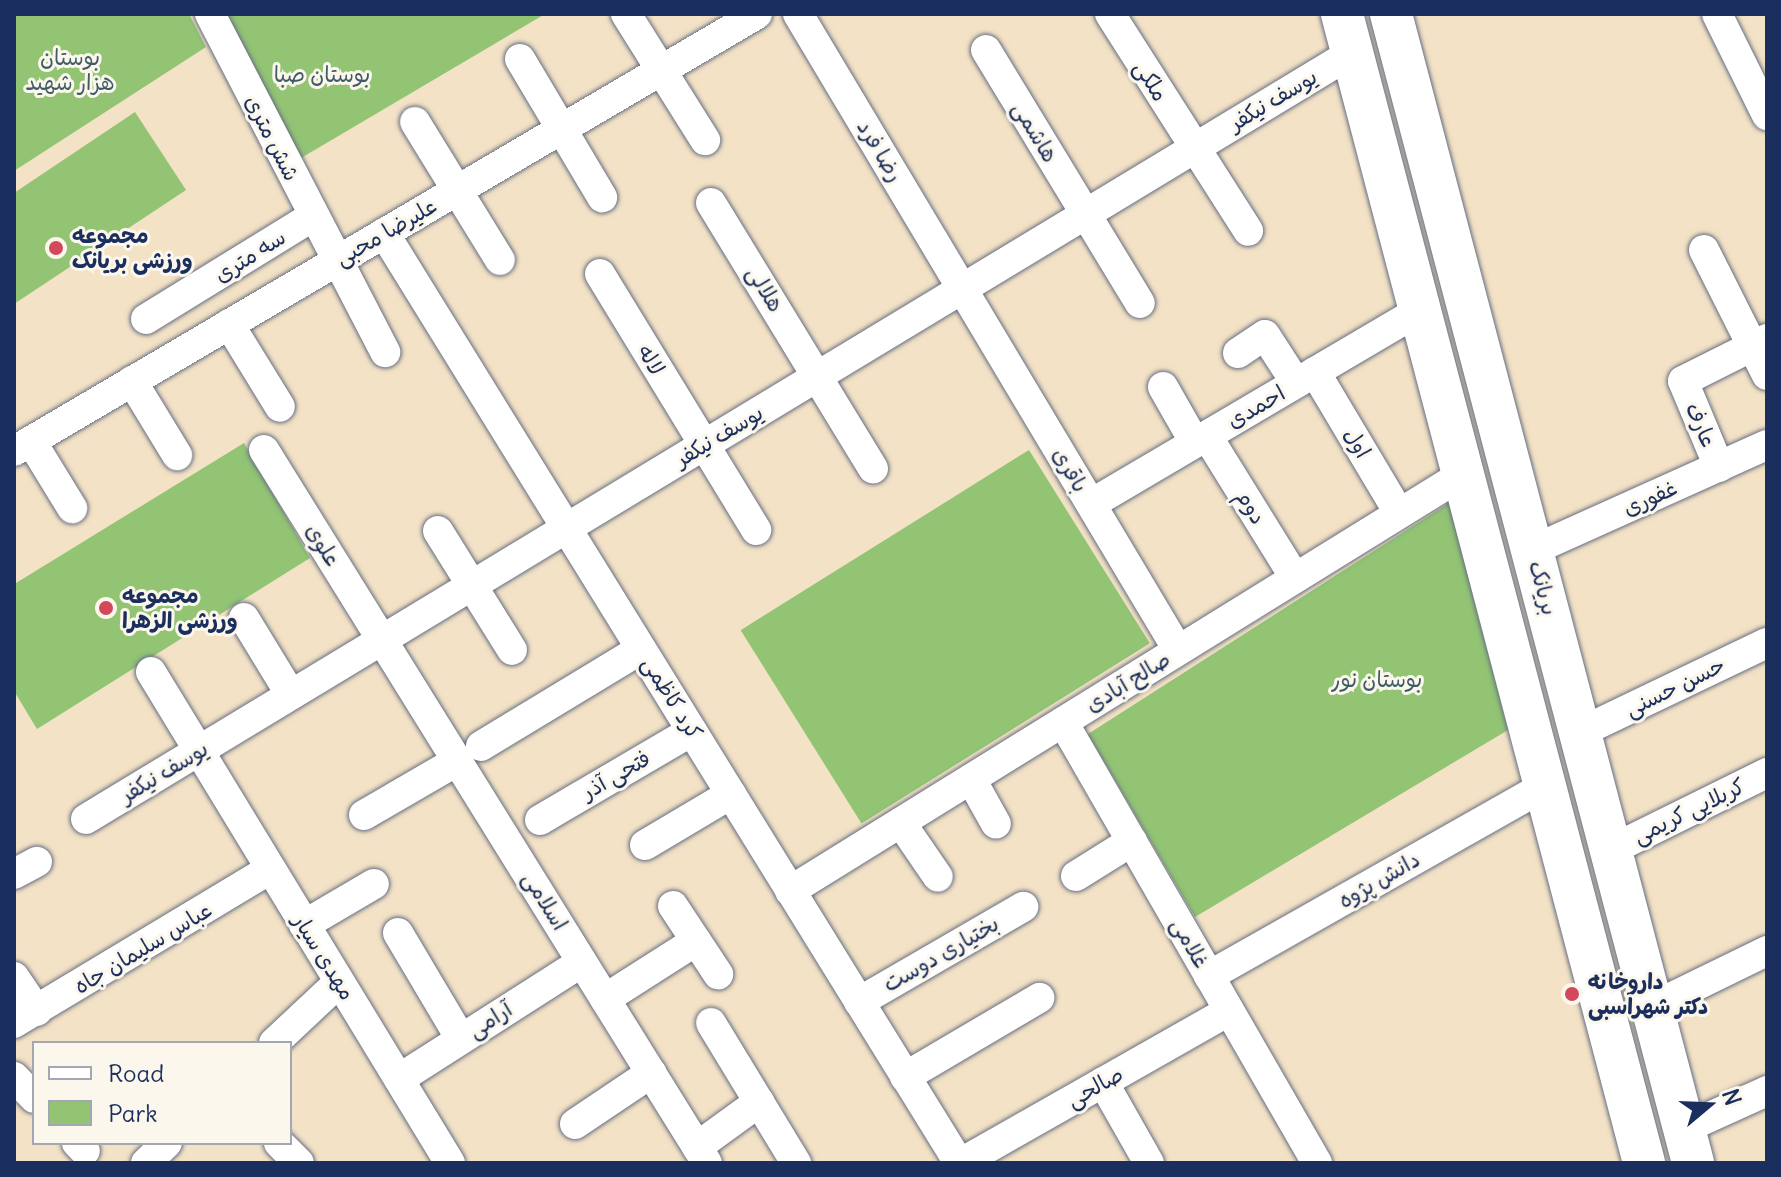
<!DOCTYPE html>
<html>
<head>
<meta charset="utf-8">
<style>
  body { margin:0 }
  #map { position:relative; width:1781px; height:1177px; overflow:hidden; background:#f3e2c5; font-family:Delius,"Playpen Sans Arabic",sans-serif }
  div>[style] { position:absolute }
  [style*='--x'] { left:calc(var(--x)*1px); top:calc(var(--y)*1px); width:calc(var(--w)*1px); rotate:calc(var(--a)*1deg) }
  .green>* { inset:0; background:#92c474; transform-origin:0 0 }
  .roads { filter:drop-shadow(0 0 2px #676e82) drop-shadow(0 0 2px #676e82) }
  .minor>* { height:30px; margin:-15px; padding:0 15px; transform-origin:15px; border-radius:15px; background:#fff }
  .secondary>* { height:42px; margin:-21px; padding:0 21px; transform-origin:21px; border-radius:21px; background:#fff }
  .dots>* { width:22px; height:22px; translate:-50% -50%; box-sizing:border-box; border:4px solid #fbf7ec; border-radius:50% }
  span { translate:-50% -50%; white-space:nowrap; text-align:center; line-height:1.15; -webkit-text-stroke:6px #fbf7ec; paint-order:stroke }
  .park-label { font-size:22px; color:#3f5c65 }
  .street-label { font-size:22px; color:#1b2f5e }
  .poi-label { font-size:22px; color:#1b2f5e; font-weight:700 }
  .left { translate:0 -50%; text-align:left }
  .frame { position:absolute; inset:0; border:16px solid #1b2f5e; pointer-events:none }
  .legend { position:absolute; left:32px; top:1041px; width:260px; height:104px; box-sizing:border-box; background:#fbf7ec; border:2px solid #a1a7b3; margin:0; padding:10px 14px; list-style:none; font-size:24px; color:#1b2f5e }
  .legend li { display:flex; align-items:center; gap:16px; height:40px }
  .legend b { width:40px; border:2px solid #a1a7b3 }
  .north { position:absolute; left:1669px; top:1065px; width:80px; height:80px; -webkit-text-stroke:6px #fbf7ec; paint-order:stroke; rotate:71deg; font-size:22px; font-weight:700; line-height:32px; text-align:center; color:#1b2f5e }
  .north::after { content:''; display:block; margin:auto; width:28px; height:36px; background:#1b2f5e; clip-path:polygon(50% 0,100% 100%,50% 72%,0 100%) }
</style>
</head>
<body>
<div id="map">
  <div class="green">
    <div style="clip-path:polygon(14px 14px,189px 14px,206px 47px,14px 171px)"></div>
    <div style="clip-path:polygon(225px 14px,545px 14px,296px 161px)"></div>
    <div style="clip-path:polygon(135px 112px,186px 190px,14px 304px,14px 193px)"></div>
    <div style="clip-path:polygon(244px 443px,310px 558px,37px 729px,14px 691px,14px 579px,16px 583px)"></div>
    <div style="left:1029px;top:450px;width:228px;height:340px;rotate:58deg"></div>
    <div style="clip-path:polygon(1449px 503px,1508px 730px,1195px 917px,1088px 734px)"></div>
  </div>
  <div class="roads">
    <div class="minor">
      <div style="--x:210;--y:14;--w:381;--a:62.6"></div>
      <div style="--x:626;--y:14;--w:149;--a:57.9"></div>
      <div style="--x:798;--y:14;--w:741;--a:59.14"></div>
      <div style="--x:1110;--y:14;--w:257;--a:57.5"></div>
      <div style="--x:1717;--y:14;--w:113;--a:63.7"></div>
      <div style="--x:986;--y:50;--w:296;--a:58.7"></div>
      <div style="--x:520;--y:59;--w:161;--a:59.3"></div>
      <div style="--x:415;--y:122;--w:162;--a:58.4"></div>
      <div style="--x:711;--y:203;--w:311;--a:58.6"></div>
      <div style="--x:384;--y:233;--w:1093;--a:58.27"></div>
      <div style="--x:1704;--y:250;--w:140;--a:63.3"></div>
      <div style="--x:600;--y:274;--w:300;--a:58.6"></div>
      <div style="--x:146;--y:319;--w:195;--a:-31.6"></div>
      <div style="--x:229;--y:324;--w:97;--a:58.4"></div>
      <div style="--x:1238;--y:353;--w:32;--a:-34"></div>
      <div style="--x:1265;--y:335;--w:57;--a:57.1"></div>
      <div style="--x:1315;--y:372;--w:164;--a:59.2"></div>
      <div style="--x:132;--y:381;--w:87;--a:58.7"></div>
      <div style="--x:1163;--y:387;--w:64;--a:60.3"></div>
      <div style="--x:1207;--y:436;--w:167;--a:58.2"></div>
      <div style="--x:31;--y:441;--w:79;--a:58.5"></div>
      <div style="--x:264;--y:450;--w:839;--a:58.15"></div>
      <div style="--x:14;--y:451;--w:862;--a:-30.46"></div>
      <div style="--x:1719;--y:467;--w:93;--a:-112.7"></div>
      <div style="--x:1683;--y:381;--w:94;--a:-26.6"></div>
      <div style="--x:1091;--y:504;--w:383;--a:-30.5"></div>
      <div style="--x:438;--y:531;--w:140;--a:58.1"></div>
      <div style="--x:1533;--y:550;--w:256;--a:-24.2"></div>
      <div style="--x:244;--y:618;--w:90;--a:58.6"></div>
      <div style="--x:151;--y:672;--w:575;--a:58.66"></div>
      <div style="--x:1063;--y:722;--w:509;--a:60.06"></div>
      <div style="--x:1583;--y:731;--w:204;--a:-25.6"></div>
      <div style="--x:481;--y:746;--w:187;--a:-31.2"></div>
      <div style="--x:971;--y:779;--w:51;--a:60.9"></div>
      <div style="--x:364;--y:815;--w:108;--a:-30.1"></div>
      <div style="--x:86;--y:819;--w:1480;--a:-31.18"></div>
      <div style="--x:540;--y:820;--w:176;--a:-30.4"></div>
      <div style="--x:901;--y:823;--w:65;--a:55.6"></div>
      <div style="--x:645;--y:845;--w:100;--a:-30.7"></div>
      <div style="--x:1611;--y:850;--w:174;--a:-26.3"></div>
      <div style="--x:14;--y:874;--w:26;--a:-28"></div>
      <div style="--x:1076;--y:876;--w:66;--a:-32"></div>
      <div style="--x:790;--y:891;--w:794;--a:-31.77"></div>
      <div style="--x:673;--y:906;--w:82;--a:56.5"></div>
      <div style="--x:304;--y:925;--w:81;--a:-30.4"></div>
      <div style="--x:398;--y:933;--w:123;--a:59.3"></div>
      <div style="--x:1209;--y:976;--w:390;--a:-29.5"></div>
      <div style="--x:14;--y:977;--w:41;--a:55.9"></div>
      <div style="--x:605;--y:999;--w:108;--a:-32.5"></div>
      <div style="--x:859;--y:1002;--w:190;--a:-30.1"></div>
      <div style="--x:1652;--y:1007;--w:128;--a:-26"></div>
      <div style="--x:14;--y:1023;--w:299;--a:-31"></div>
      <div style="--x:711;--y:1023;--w:164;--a:58.7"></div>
      <div style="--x:274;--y:1043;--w:89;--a:-43.2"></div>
      <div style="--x:14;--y:1077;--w:29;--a:46"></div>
      <div style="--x:905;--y:1077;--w:156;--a:-30.5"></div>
      <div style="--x:399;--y:1079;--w:217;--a:-32.6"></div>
      <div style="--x:1103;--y:1082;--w:93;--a:60.4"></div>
      <div style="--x:575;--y:1124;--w:92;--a:-33.9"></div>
      <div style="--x:1683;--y:1129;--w:92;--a:-24.3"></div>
      <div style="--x:77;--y:1143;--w:11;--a:45"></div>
      <div style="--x:279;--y:1143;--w:28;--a:45"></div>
      <div style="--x:697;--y:1147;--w:77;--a:-36"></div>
      <div style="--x:146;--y:1163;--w:29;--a:-44"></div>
      <div style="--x:961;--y:1163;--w:308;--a:-29.6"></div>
    </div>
    <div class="secondary">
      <div style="--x:1342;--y:14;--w:1188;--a:75.27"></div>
      <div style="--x:1391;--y:14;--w:1188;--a:75.27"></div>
    </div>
  </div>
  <div class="dots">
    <div style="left:56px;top:248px;background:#d1495b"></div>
    <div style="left:106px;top:608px;background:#d1495b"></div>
    <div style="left:1572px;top:994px;background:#d1495b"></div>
  </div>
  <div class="park-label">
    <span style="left:70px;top:70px">بوستان<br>هزار شهید</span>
    <span style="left:322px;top:75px">بوستان صبا</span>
    <span style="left:1377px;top:680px">بوستان نور</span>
  </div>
  <div class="street-label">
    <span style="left:1151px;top:81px;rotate:58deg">ملکی</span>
    <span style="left:1273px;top:100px;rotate:-31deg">یوسف نیکفر</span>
    <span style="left:1035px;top:132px;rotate:59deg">هاشمی</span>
    <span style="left:272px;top:138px;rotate:63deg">شش متری</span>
    <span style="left:880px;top:151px;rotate:59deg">رضا فرد</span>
    <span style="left:386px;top:232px;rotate:-30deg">علیرضا محبی</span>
    <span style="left:250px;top:256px;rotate:-32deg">سه متری</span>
    <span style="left:765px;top:289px;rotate:58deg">هلالی</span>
    <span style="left:651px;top:360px;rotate:59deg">لاله</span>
    <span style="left:1256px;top:407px;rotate:-30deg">احمدی</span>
    <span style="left:1701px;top:425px;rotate:67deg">عارف</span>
    <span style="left:719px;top:436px;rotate:-31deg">یوسف نیکفر</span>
    <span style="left:1357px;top:443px;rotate:59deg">اول</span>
    <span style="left:1070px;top:470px;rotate:59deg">باقری</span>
    <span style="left:1650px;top:498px;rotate:-24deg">غفوری</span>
    <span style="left:1251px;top:507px;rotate:58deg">دوم</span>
    <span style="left:323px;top:545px;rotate:58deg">علوی</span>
    <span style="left:1543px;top:588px;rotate:75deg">بریانک</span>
    <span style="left:1128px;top:682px;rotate:-32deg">صالح آبادی</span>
    <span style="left:1675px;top:687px;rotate:-26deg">حسن حسنی</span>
    <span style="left:672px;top:698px;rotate:58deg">کرد کاظمی</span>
    <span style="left:164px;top:772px;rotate:-31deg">یوسف نیکفر</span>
    <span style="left:616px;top:775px;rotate:-30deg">فتحی آذر</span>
    <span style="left:1689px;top:811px;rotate:-26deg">کربلایی کریمی</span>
    <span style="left:1379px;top:880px;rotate:-30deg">دانش پژوه</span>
    <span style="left:545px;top:901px;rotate:58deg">اسلامی</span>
    <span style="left:1190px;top:943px;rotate:60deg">غلامی</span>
    <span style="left:143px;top:948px;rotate:-31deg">عباس سلیمان جاه</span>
    <span style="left:941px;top:954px;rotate:-30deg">بختیاری دوست</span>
    <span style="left:324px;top:957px;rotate:58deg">مهدی سیار</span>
    <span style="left:490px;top:1020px;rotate:-33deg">آرامی</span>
    <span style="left:1095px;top:1087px;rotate:-29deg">صالحی</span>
  </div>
  <div class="poi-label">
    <span class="left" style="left:72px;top:248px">مجموعه<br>ورزشی بریانک</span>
    <span class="left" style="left:122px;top:608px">مجموعه<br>ورزشی الزهرا</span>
    <span class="left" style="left:1588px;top:994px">داروخانه<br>دکتر شهراسبی</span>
  </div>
  <div class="frame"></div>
  <ul class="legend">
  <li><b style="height:10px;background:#fff"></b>Road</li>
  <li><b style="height:22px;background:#92c474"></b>Park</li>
  </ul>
  <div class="north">N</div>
</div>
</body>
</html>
